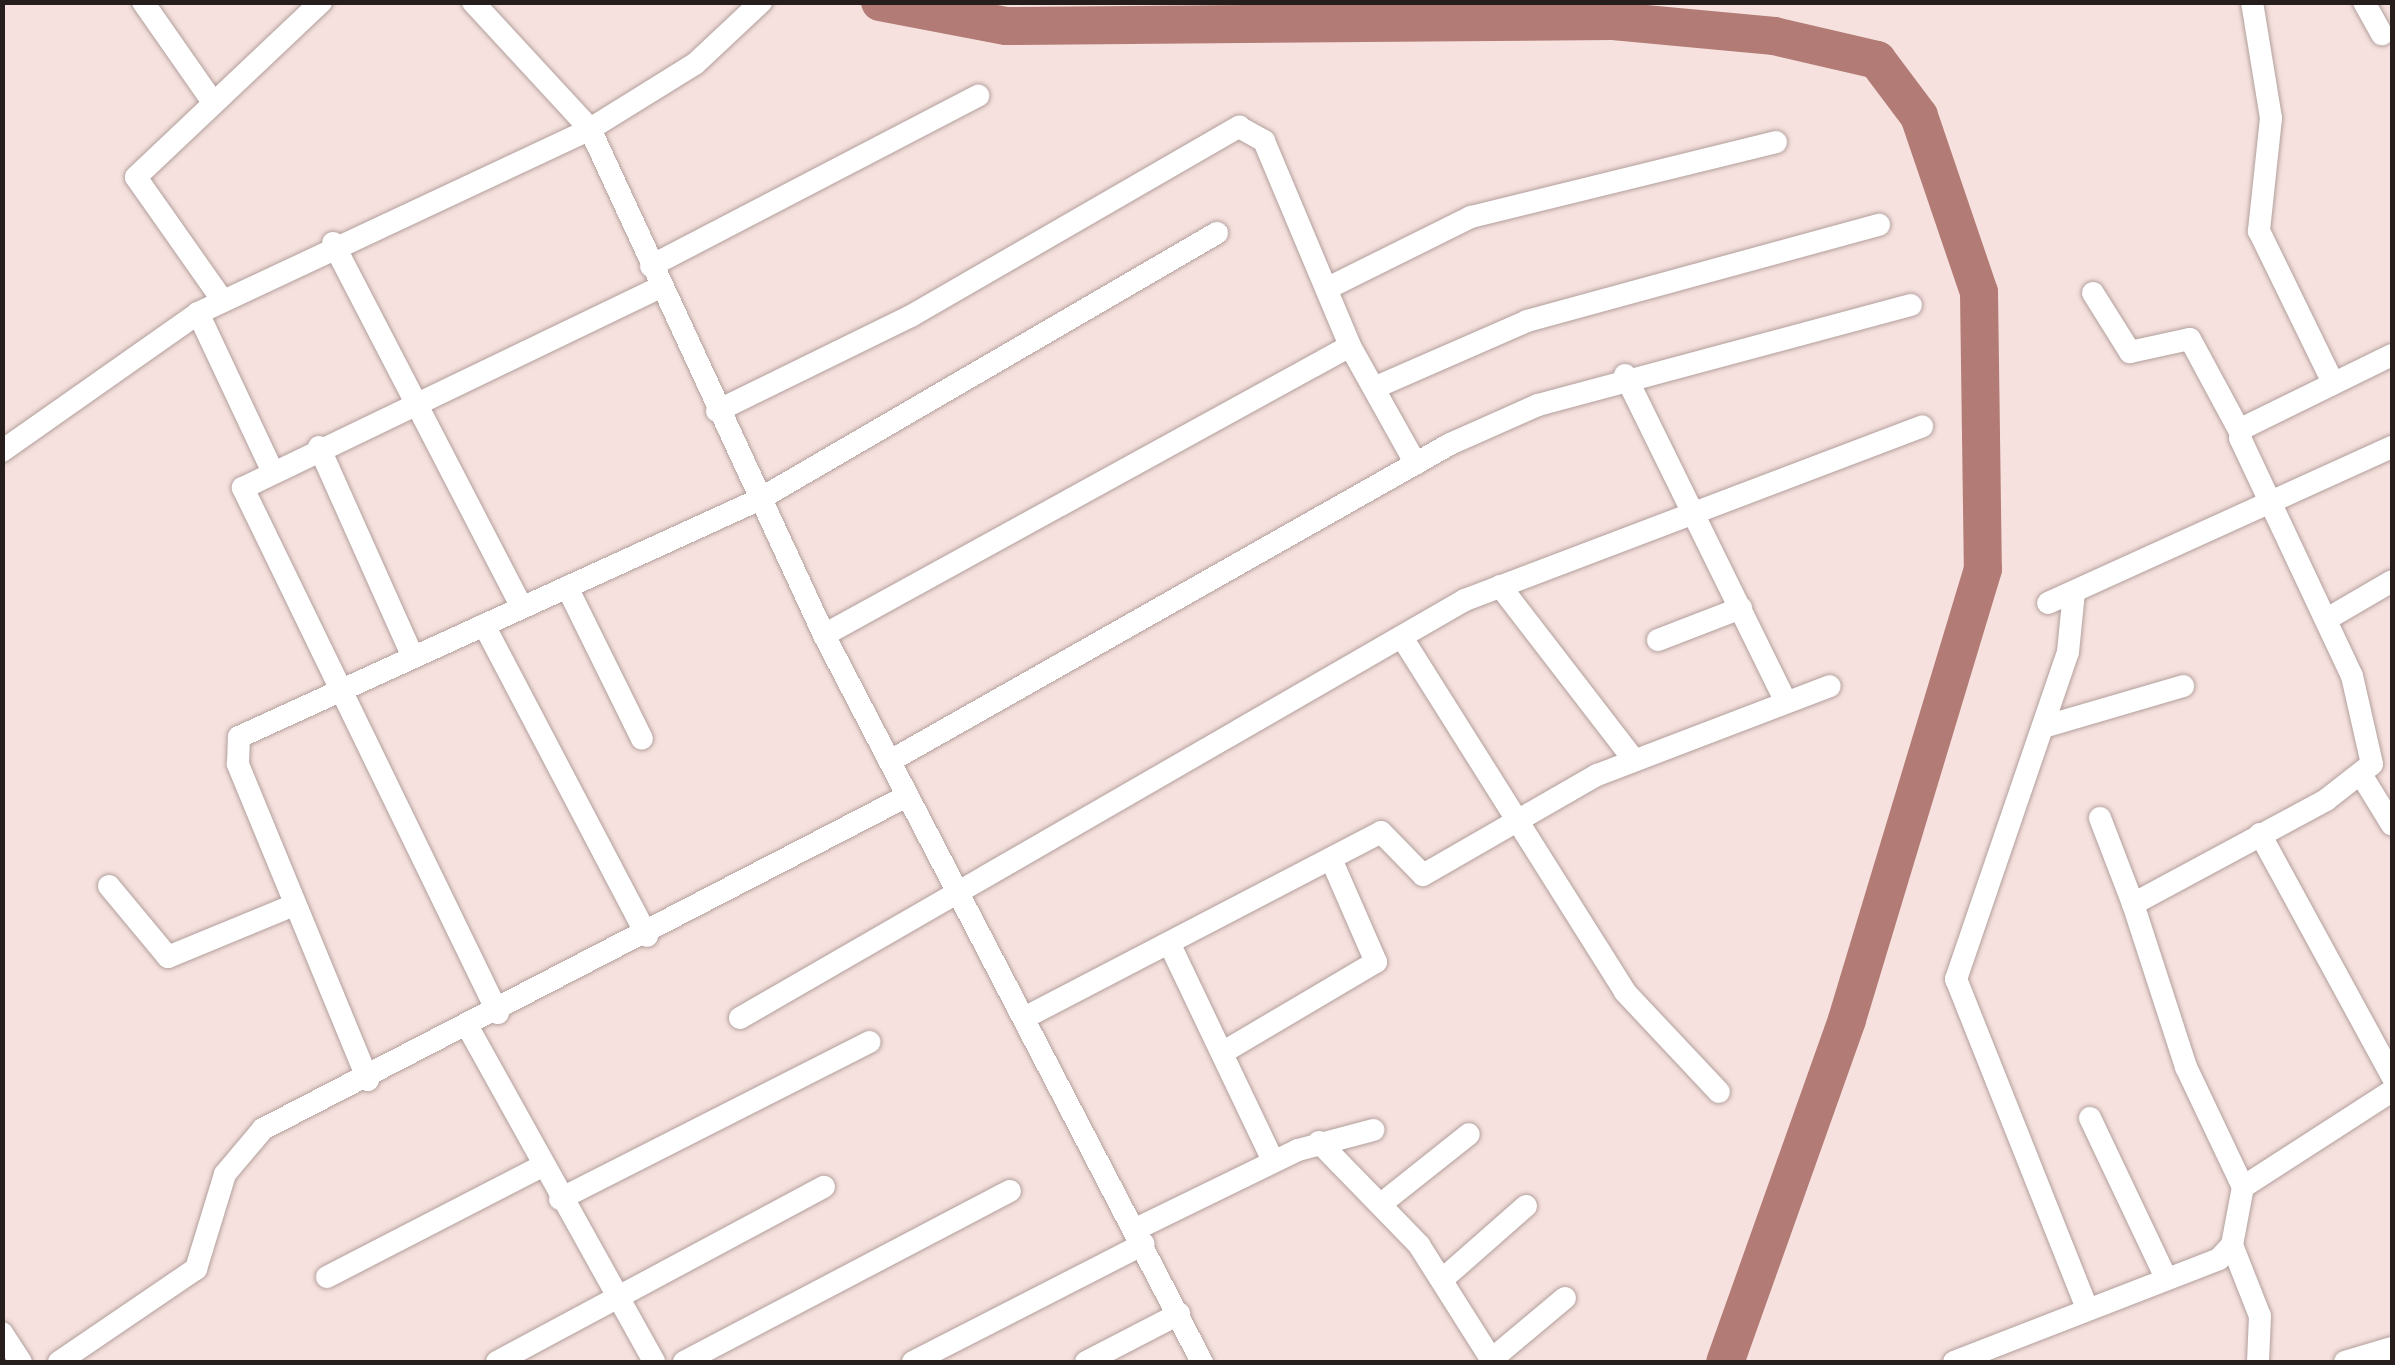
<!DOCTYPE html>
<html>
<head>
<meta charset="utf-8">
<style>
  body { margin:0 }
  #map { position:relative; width:2395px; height:1365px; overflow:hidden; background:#f6e1de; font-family:Karla,sans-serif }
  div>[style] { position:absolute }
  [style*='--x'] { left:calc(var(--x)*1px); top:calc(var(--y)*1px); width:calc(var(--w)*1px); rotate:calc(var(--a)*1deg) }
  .river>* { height:38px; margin:-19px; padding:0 19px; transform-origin:19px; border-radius:19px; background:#b37b75 }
  .roads { filter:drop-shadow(0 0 2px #b29f9c) drop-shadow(0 0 2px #b29f9c) }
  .street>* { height:22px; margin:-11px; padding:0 11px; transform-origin:11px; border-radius:11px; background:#fff }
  span { translate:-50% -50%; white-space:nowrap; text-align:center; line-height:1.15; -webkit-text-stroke:8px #fff; paint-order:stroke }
  .frame { position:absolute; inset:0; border:5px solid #251e1d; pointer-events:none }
</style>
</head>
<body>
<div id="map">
  <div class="river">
    <div style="--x:880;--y:2;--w:128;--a:10.8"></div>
    <div style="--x:1006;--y:26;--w:607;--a:-0.47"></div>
    <div style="--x:1613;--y:21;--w:162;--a:5.3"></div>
    <div style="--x:1774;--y:36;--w:106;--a:13.1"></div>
    <div style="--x:1877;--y:60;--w:70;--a:53.1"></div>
    <div style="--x:1919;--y:116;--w:186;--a:71.2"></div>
    <div style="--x:1979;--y:292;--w:277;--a:89.2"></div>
    <div style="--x:1983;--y:569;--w:471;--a:106.8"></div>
    <div style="--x:1847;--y:1020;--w:363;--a:109.6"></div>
  </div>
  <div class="roads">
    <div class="street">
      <div style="--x:143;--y:2;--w:121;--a:55.1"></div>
      <div style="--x:473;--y:2;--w:173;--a:47.3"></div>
      <div style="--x:590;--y:129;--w:557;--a:65.18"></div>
      <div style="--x:824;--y:635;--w:819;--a:62.53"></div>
      <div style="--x:2252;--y:2;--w:118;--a:80.7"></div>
      <div style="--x:2271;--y:118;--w:114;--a:96.1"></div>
      <div style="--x:2259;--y:231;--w:169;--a:64"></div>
      <div style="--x:2364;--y:2;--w:37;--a:61"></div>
      <div style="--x:333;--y:243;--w:410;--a:62.6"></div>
      <div style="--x:651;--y:266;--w:369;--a:-27.5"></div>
      <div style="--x:1328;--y:288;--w:160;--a:-26.4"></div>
      <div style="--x:1471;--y:217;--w:314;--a:-13.8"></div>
      <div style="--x:2093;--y:293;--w:70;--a:57.9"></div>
      <div style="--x:2130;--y:352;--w:61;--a:-12.2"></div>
      <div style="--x:2190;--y:339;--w:106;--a:61.7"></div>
      <div style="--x:223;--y:301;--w:151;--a:-125.1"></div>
      <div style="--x:136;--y:177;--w:255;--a:-43.4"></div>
      <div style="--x:198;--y:313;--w:174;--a:64.8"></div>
      <div style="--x:1625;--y:375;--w:364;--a:63.8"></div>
      <div style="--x:1374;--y:388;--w:167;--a:-23.6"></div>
      <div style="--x:1527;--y:321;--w:365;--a:-15.3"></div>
      <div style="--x:717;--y:411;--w:216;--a:-26.1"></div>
      <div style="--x:911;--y:316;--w:379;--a:-30"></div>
      <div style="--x:1239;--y:127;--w:29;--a:29"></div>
      <div style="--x:1264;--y:141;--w:222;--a:67.2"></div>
      <div style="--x:1350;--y:346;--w:135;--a:60.8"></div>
      <div style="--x:319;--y:447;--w:230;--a:65.9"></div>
      <div style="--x:2;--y:451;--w:240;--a:-35.1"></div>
      <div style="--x:198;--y:313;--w:433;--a:-25.1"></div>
      <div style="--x:590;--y:129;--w:123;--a:-31.8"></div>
      <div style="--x:695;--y:64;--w:91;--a:-43.2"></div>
      <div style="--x:1500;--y:586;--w:220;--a:52.4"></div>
      <div style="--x:567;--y:587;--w:169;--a:63.7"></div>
      <div style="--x:2074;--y:592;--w:60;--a:95.7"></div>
      <div style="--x:2068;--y:652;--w:346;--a:108.9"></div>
      <div style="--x:1956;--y:979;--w:355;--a:68.3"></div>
      <div style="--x:2048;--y:603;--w:378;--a:-24.4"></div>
      <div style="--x:2327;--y:619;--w:75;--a:-30.3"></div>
      <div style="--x:484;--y:625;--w:351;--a:62.3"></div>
      <div style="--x:824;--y:635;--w:600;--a:-28.79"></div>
      <div style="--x:1403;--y:639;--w:417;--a:57.8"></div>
      <div style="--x:1625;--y:992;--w:137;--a:46.8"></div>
      <div style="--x:1658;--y:640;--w:89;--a:-21.1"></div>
      <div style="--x:2043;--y:727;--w:146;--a:-16.3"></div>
      <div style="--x:890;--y:761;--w:643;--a:-29.51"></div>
      <div style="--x:1450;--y:444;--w:96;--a:-23.9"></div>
      <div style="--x:1538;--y:405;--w:386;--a:-15"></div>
      <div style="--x:2362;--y:776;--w:57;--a:58.5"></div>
      <div style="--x:2100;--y:818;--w:92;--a:69"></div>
      <div style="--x:2260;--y:834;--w:276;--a:61.4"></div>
      <div style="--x:109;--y:886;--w:92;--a:50.3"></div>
      <div style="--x:168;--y:957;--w:136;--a:-22.4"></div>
      <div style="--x:1171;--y:947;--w:237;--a:64.5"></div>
      <div style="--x:498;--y:1013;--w:584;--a:-115.91"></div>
      <div style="--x:243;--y:488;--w:463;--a:-25.7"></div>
      <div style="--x:1026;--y:1017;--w:400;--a:-27.5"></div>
      <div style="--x:1381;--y:832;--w:60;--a:45.7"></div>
      <div style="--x:1423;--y:875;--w:201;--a:-29.9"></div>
      <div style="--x:1597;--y:775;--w:249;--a:-20.9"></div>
      <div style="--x:740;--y:1018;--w:837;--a:-29.97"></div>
      <div style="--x:1465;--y:600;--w:489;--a:-20.8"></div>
      <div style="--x:469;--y:1029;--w:381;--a:60.9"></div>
      <div style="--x:1222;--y:1053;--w:179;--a:-30.6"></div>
      <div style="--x:1376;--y:962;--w:112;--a:-113.6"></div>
      <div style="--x:368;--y:1080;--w:342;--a:-112.4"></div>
      <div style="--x:238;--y:764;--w:27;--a:-88"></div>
      <div style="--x:239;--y:737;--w:571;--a:-24.54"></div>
      <div style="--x:758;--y:500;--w:531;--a:-30.19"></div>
      <div style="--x:2090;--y:1118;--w:177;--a:64.6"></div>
      <div style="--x:1319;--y:1142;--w:144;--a:45.8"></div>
      <div style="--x:1419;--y:1245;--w:138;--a:57.7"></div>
      <div style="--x:2243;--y:1187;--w:133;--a:-115.4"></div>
      <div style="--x:2186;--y:1067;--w:171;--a:-108"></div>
      <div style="--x:2133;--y:904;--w:219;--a:-28.3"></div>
      <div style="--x:2326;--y:800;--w:58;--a:-38"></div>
      <div style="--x:2372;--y:764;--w:90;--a:-102.8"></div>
      <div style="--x:2352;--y:676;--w:263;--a:-115.2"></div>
      <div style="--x:2240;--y:438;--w:10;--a:-73"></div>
      <div style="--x:2243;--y:428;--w:166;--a:-26.1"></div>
      <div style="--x:560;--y:1199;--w:347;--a:-26.9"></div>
      <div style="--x:1381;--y:1204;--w:112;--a:-38.5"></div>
      <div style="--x:1136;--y:1229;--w:180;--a:-26"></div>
      <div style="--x:1298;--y:1150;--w:78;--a:-14.9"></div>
      <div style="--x:2232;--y:1245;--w:76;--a:68.5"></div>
      <div style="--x:2260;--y:1316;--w:46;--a:92.5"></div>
      <div style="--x:327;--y:1277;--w:242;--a:-27.3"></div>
      <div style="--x:1444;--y:1278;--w:109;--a:-41.3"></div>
      <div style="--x:2;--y:1333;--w:35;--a:57"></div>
      <div style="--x:1492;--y:1359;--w:95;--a:-39.9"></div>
      <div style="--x:59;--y:1362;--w:166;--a:-34.2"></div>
      <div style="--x:196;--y:1269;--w:99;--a:-73"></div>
      <div style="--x:225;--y:1174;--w:59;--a:-49.8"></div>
      <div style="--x:263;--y:1129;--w:725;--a:-27.34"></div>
      <div style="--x:497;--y:1362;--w:371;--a:-28.2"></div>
      <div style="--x:684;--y:1362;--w:368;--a:-27.7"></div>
      <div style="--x:913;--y:1362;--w:259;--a:-27.1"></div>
      <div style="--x:1086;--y:1362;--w:105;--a:-27.3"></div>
      <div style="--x:1954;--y:1362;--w:284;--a:-21.2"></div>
      <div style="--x:2219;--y:1259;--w:19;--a:-47"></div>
      <div style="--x:2232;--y:1245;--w:59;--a:-79.3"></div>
      <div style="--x:2243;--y:1187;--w:177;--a:-32.8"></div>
      <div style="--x:2345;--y:1362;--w:49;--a:-16.6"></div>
    </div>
  </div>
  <div class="frame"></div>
</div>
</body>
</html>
